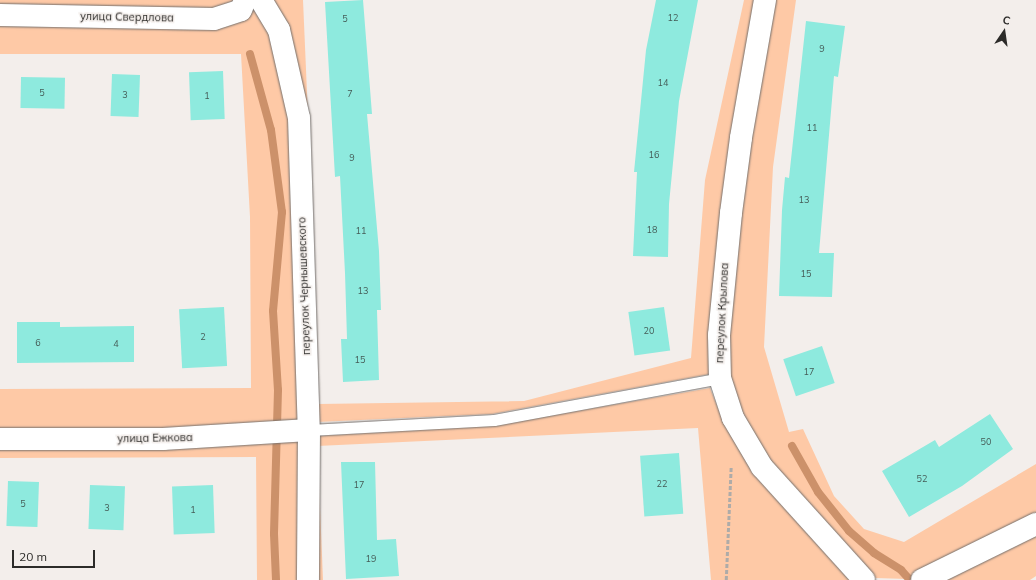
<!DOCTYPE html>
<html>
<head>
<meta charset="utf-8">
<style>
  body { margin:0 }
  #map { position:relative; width:1036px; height:580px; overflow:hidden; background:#f3eeeb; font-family:Mulish,sans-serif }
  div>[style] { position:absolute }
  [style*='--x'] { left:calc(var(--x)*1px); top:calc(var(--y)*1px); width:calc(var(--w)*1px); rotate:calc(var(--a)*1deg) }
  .green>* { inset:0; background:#fec9a6 }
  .stream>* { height:8px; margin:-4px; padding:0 4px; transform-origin:4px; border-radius:4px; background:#cc916a }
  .building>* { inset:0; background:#8eeade; transform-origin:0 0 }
  .path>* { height:2.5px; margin-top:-1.25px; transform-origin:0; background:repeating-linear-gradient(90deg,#aeaba8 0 4px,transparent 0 6px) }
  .roads { filter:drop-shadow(0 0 1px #736e6b) drop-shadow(0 0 1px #736e6b) }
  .lane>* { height:11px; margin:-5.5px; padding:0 5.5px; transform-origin:5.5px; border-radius:5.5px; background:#fff }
  .street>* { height:22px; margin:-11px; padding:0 11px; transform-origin:11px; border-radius:11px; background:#fff }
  span { translate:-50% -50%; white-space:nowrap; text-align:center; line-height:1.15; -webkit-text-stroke:3px #f3eeeb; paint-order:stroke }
  .number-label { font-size:9px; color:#445b56 }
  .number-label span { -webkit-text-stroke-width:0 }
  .street-label { font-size:11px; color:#2c2b29 }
  .north { position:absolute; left:984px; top:12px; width:40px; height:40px; -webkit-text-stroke:3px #f3eeeb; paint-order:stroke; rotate:13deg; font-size:11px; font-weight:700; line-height:16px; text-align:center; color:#2c2b29 }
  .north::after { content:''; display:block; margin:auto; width:14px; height:18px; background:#2c2b29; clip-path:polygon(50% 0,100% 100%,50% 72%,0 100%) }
  .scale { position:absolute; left:12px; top:550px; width:83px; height:18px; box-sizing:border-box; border:2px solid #2c2b29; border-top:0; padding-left:5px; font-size:12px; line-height:14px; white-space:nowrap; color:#2c2b29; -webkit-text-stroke:3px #f3eeeb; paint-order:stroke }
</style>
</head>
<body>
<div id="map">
  <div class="green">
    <div style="clip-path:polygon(0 0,235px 0,215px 10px,0 7px)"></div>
    <div style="clip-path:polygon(251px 0,272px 32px,291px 119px,300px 427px,0 433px,0 389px,251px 388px,250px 217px,241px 54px,0 54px,0 22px,217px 25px)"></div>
    <div style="clip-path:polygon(269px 0,303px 0,308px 116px)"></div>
    <div style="clip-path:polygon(744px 0,757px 0,710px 374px,492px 414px,317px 422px,318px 404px,524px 401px,691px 358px,705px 180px)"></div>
    <div style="clip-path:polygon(774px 0,796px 0,773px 167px,764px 347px,789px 432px,803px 429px,834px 496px,864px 529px,904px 542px,1036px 464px,1036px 514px,908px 579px,875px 578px,770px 463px,741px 416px,727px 376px,738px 212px)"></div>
    <div style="clip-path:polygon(710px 388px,723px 421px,852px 580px,711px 580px,698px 428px,317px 446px,317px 436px,496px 425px)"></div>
    <div style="clip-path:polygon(302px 437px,301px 580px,257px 580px,256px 457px,0 458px,0 445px)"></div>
    <div style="clip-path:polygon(318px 457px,323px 580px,315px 580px)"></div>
    <div style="clip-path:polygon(1036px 532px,1036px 576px,1030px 580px,937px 580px)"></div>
  </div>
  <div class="stream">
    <div style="--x:250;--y:54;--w:79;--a:74.6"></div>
    <div style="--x:271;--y:130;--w:83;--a:82.4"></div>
    <div style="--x:282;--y:212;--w:99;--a:95.2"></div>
    <div style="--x:273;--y:311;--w:79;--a:86.4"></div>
    <div style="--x:278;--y:390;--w:144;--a:91.6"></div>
    <div style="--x:274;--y:534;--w:46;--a:87.5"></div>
    <div style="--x:792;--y:446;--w:53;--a:60.5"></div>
    <div style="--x:818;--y:492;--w:50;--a:51.5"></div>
    <div style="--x:849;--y:531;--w:33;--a:41"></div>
    <div style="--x:874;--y:553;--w:32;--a:32"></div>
    <div style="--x:901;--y:570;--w:13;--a:48"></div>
  </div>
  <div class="building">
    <div style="clip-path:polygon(363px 0,372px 114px,367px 114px,379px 251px,381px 310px,377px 310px,379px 380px,343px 382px,341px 339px,347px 339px,345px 273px,340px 176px,335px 177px,325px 2px)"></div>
    <div style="clip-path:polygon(656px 0,698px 0,679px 101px,669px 204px,668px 257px,633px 256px,637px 172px,634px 172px,646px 50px)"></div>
    <div style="clip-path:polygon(806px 21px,845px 26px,838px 77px,834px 76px,819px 253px,834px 253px,832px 297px,779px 296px,782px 210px,785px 177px,789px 178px)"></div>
    <div style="left:223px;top:71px;width:48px;height:34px;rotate:88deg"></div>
    <div style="left:112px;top:74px;width:28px;height:42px;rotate:2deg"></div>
    <div style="left:21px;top:77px;width:44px;height:31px;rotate:1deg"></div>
    <div style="left:224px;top:307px;width:59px;height:45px;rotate:87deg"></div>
    <div style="left:664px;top:307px;width:44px;height:36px;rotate:82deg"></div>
    <div style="clip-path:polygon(17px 322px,60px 322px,60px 327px,134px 326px,134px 362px,17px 363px)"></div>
    <div style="left:822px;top:346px;width:39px;height:41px;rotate:71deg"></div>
    <div style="clip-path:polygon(990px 414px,1013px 449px,962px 486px,909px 517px,882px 471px,935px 440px,939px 447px)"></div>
    <div style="left:679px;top:453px;width:61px;height:39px;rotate:86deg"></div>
    <div style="clip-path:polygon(341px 462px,375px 462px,377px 540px,396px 539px,399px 576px,346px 579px)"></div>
    <div style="left:8px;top:481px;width:31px;height:45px;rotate:2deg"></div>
    <div style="left:90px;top:485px;width:35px;height:44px;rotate:2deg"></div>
    <div style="left:213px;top:485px;width:48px;height:41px;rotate:88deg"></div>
  </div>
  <div class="path">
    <div style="--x:726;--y:580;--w:113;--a:-87.5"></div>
  </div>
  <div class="roads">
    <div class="lane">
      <div style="--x:309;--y:430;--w:185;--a:-3.1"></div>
      <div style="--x:494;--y:420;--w:230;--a:-10.5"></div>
    </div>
    <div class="street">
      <div style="--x:261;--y:0;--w:35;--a:59"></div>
      <div style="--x:279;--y:30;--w:90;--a:77.2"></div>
      <div style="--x:299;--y:118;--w:312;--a:88.2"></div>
      <div style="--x:309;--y:430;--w:150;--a:90.4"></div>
      <div style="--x:765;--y:0;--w:140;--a:99.9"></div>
      <div style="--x:741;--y:138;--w:76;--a:97.6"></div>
      <div style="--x:731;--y:213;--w:123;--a:95.6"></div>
      <div style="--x:719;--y:335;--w:43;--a:88.7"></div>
      <div style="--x:720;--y:378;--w:42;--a:72"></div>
      <div style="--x:733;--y:418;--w:57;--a:59.4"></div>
      <div style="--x:762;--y:467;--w:152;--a:47.9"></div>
      <div style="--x:0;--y:15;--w:214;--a:1.1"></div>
      <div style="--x:214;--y:19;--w:28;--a:-18"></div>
      <div style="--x:241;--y:10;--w:11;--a:-68"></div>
      <div style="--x:0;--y:439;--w:163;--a:0"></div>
      <div style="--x:163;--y:439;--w:146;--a:-3.5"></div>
      <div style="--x:922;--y:580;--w:127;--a:-26.2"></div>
    </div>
  </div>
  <div class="number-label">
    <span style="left:673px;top:18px">12</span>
    <span style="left:345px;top:19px">5</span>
    <span style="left:822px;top:49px">9</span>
    <span style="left:663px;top:83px">14</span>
    <span style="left:42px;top:93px">5</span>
    <span style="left:350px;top:94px">7</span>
    <span style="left:125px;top:95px">3</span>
    <span style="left:207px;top:96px">1</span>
    <span style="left:812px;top:128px">11</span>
    <span style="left:654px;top:155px">16</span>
    <span style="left:352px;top:158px">9</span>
    <span style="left:804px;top:200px">13</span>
    <span style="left:652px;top:230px">18</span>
    <span style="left:361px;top:231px">11</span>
    <span style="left:806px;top:274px">15</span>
    <span style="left:363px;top:291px">13</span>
    <span style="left:649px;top:331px">20</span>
    <span style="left:203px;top:337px">2</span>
    <span style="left:38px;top:343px">6</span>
    <span style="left:116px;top:344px">4</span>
    <span style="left:360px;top:360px">15</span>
    <span style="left:809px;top:372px">17</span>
    <span style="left:986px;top:442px">50</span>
    <span style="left:922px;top:479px">52</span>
    <span style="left:662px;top:484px">22</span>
    <span style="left:359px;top:485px">17</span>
    <span style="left:23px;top:504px">5</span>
    <span style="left:107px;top:508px">3</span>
    <span style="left:193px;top:510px">1</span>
    <span style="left:371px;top:559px">19</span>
  </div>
  <div class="street-label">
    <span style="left:127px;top:17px;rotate:1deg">улица Свердлова</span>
    <span style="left:304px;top:286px;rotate:-92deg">переулок Чернышевского</span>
    <span style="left:722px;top:313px;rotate:-87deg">переулок Крылова</span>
    <span style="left:155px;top:438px;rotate:-1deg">улица Ежкова</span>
  </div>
  <div class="north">С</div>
  <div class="scale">20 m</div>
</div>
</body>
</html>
